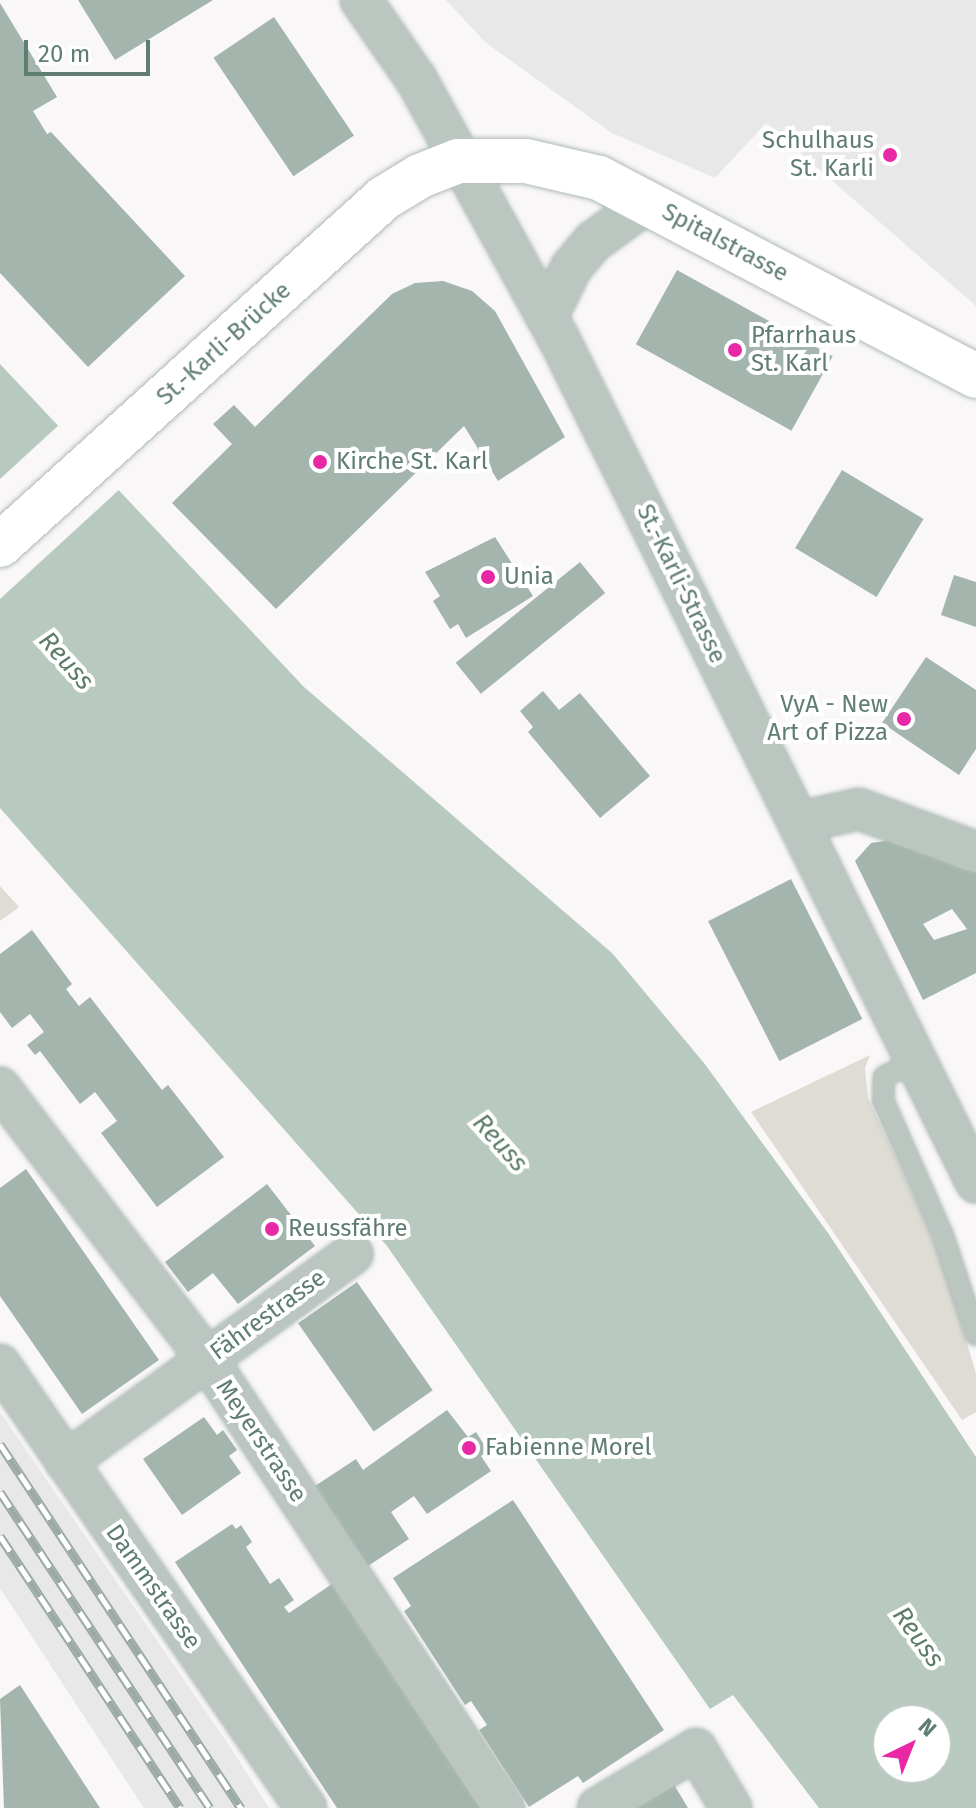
<!DOCTYPE html>
<html>
<head>
<meta charset="utf-8">
<style>
  body { margin:0 }
  #map { position:relative; width:976px; height:1808px; overflow:hidden; background:#f9f7f7; font-family:"Fira Sans",sans-serif }
  div>[style] { position:absolute }
  [style*='--x'] { left:calc(var(--x)*1px); top:calc(var(--y)*1px); width:calc(var(--w)*1px); rotate:calc(var(--a)*1deg) }
  .built>* { inset:0; background:#e7e8e7 }
  .green>* { inset:0; background:#dfdcd6 }
  .water>* { inset:0; background:#b8cabf }
  .pier>* { inset:0; background:#f9f7f7 }
  .building>* { inset:0; background:#a4b5ad; transform-origin:0 0 }
  .roads { filter:drop-shadow(0 0 2px #aebbb5) drop-shadow(0 0 2px #aebbb5) }
  .lane>* { height:20px; margin:-10px; padding:0 10px; transform-origin:10px; border-radius:10px; background:#bbc6c1 }
  .street>* { height:40px; margin:-20px; padding:0 20px; transform-origin:20px; border-radius:20px; background:#bbc6c1 }
  .secondary>* { height:44px; margin:-22px; padding:0 22px; transform-origin:22px; border-radius:22px; background:#fff }
  .rail>* { height:9px; margin-top:-4.5px; transform-origin:0; background:repeating-linear-gradient(90deg,#fff 0 18px,#9baba4 0 36px); box-sizing:border-box; border-block:2px solid #9baba4 }
  .dots>* { width:22px; height:22px; translate:-50% -50%; box-sizing:border-box; border:4px solid #fff; border-radius:50% }
  span { translate:-50% -50%; white-space:nowrap; text-align:center; line-height:1.15; -webkit-text-stroke:8px #fff; paint-order:stroke }
  .poi-label { font-size:24px; color:#5f7d70 }
  .right { translate:-100% -50%; text-align:right }
  .left { translate:0 -50%; text-align:left }
  .street-label { font-size:24px; color:#5f7d70 }
  .water-label { font-size:26px; color:#5e7c6a; font-style:italic }
  .north { position:absolute; left:872px; top:1704px; width:80px; height:80px; box-sizing:border-box; background:#fff; border:2px solid #bfcbc6; border-radius:50%; rotate:43deg; font-size:22px; font-weight:700; line-height:32px; text-align:center; color:#5f7d70 }
  .north::after { content:''; display:block; margin:auto; width:28px; height:36px; background:#e928a6; clip-path:polygon(50% 0,100% 100%,50% 72%,0 100%) }
  .scale { position:absolute; left:24px; top:40px; width:126px; height:36px; box-sizing:border-box; border:4px solid #5f7d70; border-top:0; padding-left:10px; font-size:24px; line-height:28px; white-space:nowrap; color:#5f7d70; -webkit-text-stroke:6px #fff; paint-order:stroke }
</style>
</head>
<body>
<div id="map">
  <div class="built">
    <div style="clip-path:polygon(446px 0,976px 0,976px 306px,766px 123px,715px 178px,612px 133px,485px 42px)"></div>
    <div style="clip-path:polygon(0 1412px,231px 1748px,269px 1808px,144px 1808px,0 1588px)"></div>
  </div>
  <div class="green">
    <div style="clip-path:polygon(0 886px,19px 907px,0 921px)"></div>
    <div style="clip-path:polygon(870px 1055px,865px 1068px,868px 1098px,944px 1264px,976px 1374px,976px 1412px,962px 1420px,751px 1112px)"></div>
  </div>
  <div class="water">
    <div style="clip-path:polygon(evenodd,0 364px,304px 687px,612px 953px,704px 1063px,828px 1233px,976px 1457px,976px 1808px,819px 1808px,733px 1695px,710px 1709px,387px 1246px,0 808px,0 364px,888px 1720px,936px 1720px,936px 1768px,888px 1768px,888px 1720px)"></div>
  </div>
  <div class="pier">
    <div style="clip-path:polygon(60px 424px,121px 488px,0 599px,0 479px)"></div>
  </div>
  <div class="building">
    <div style="clip-path:polygon(78px 0,213px 0,115px 60px)"></div>
    <div style="clip-path:polygon(0 3px,57px 97px,33px 111px,47px 134px,51px 132px,185px 276px,88px 367px,0 273px)"></div>
    <div style="left:274px;top:17px;width:143px;height:73px;rotate:56deg"></div>
    <div style="left:677px;top:270px;width:178px;height:85px;rotate:29deg"></div>
    <div style="clip-path:polygon(443px 281px,472px 291px,495px 311px,565px 437px,498px 481px,464px 426px,276px 609px,172px 503px,232px 444px,213px 424px,234px 405px,255px 427px,392px 294px,415px 283px)"></div>
    <div style="left:842px;top:470px;width:95px;height:91px;rotate:31deg"></div>
    <div style="clip-path:polygon(495px 537px,533px 596px,466px 638px,458px 624px,450px 629px,433px 601px,440px 596px,425px 572px)"></div>
    <div style="left:580px;top:562px;width:40px;height:160px;rotate:51deg"></div>
    <div style="clip-path:polygon(954px 575px,976px 582px,976px 627px,941px 615px)"></div>
    <div style="clip-path:polygon(926px 657px,976px 690px,976px 749px,959px 775px,882px 723px)"></div>
    <div style="clip-path:polygon(543px 691px,559px 710px,580px 693px,650px 776px,600px 818px,528px 732px,533px 727px,520px 711px)"></div>
    <div style="clip-path:polygon(evenodd,891px 840px,976px 872px,976px 973px,923px 1000px,855px 861px,871px 843px,891px 840px,952px 909px,967px 929px,934px 940px,923px 924px,952px 909px)"></div>
    <div style="left:791px;top:879px;width:157px;height:93px;rotate:63deg"></div>
    <div style="clip-path:polygon(32px 930px,72px 984px,66px 989px,79px 1006px,90px 997px,162px 1090px,168px 1085px,224px 1157px,157px 1207px,101px 1133px,117px 1121px,95px 1092px,80px 1104px,40px 1051px,35px 1055px,27px 1045px,44px 1032px,30px 1014px,12px 1028px,0 1012px,0 954px)"></div>
    <div style="clip-path:polygon(26px 1169px,159px 1360px,82px 1414px,0 1296px,0 1188px)"></div>
    <div style="clip-path:polygon(267px 1184px,315px 1246px,238px 1304px,213px 1273px,188px 1292px,165px 1262px)"></div>
    <div style="left:357px;top:1282px;width:132px;height:72px;rotate:55deg"></div>
    <div style="clip-path:polygon(447px 1410px,468px 1437px,476px 1432px,488px 1451px,481px 1456px,491px 1471px,427px 1514px,414px 1496px,391px 1512px,409px 1539px,368px 1566px,315px 1486px,356px 1459px,363px 1470px)"></div>
    <div style="clip-path:polygon(204px 1417px,217px 1435px,223px 1430px,237px 1450px,229px 1456px,241px 1473px,182px 1515px,143px 1459px)"></div>
    <div style="clip-path:polygon(513px 1500px,664px 1730px,583px 1783px,578px 1776px,529px 1807px,479px 1730px,487px 1725px,471px 1701px,465px 1705px,404px 1611px,411px 1606px,393px 1578px)"></div>
    <div style="clip-path:polygon(232px 1524px,236px 1529px,241px 1525px,252px 1542px,246px 1547px,270px 1584px,279px 1578px,294px 1600px,284px 1607px,289px 1613px,335px 1582px,482px 1808px,337px 1808px,175px 1562px)"></div>
    <div style="clip-path:polygon(20px 1685px,100px 1808px,4px 1808px,0 1699px)"></div>
    <div style="clip-path:polygon(673px 1783px,688px 1808px,633px 1808px)"></div>
  </div>
  <div class="roads">
    <div class="lane">
      <div style="--x:916;--y:1060;--w:36;--a:152"></div>
      <div style="--x:884;--y:1077;--w:23;--a:92"></div>
      <div style="--x:883;--y:1100;--w:149;--a:66.2"></div>
      <div style="--x:943;--y:1236;--w:104;--a:71.6"></div>
    </div>
    <div class="street">
      <div style="--x:361;--y:0;--w:96;--a:55.2"></div>
      <div style="--x:416;--y:79;--w:294;--a:61.2"></div>
      <div style="--x:558;--y:337;--w:943;--a:63.68"></div>
      <div style="--x:547;--y:317;--w:55;--a:-63.9"></div>
      <div style="--x:571;--y:268;--w:35;--a:-50"></div>
      <div style="--x:594;--y:241;--w:67;--a:-35.8"></div>
      <div style="--x:800;--y:822;--w:60;--a:-12.4"></div>
      <div style="--x:859;--y:809;--w:125;--a:20.2"></div>
      <div style="--x:0;--y:1088;--w:341;--a:52.6"></div>
      <div style="--x:207;--y:1359;--w:538;--a:56.52"></div>
      <div style="--x:0;--y:1365;--w:538;--a:55.37"></div>
      <div style="--x:66;--y:1462;--w:354;--a:-36"></div>
      <div style="--x:598;--y:1808;--w:114;--a:-31"></div>
      <div style="--x:696;--y:1749;--w:69;--a:59.3"></div>
    </div>
    <div class="secondary">
      <div style="--x:0;--y:545;--w:518;--a:-42.1"></div>
      <div style="--x:384;--y:198;--w:42;--a:-31.4"></div>
      <div style="--x:420;--y:176;--w:41;--a:-21.5"></div>
      <div style="--x:458;--y:161;--w:68;--a:0"></div>
      <div style="--x:526;--y:161;--w:75;--a:13.1"></div>
      <div style="--x:599;--y:178;--w:426;--a:27.7"></div>
    </div>
  </div>
  <div class="rail">
    <div style="--x:0;--y:1444;--w:437;--a:56.5"></div>
    <div style="--x:0;--y:1492;--w:379;--a:56.4"></div>
    <div style="--x:0;--y:1536;--w:326;--a:56.5"></div>
  </div>
  <div class="dots">
    <div style="left:890px;top:155px;background:#e928a6"></div>
    <div style="left:735px;top:350px;background:#e928a6"></div>
    <div style="left:320px;top:462px;background:#e928a6"></div>
    <div style="left:488px;top:577px;background:#e928a6"></div>
    <div style="left:904px;top:719px;background:#e928a6"></div>
    <div style="left:272px;top:1229px;background:#e928a6"></div>
    <div style="left:469px;top:1448px;background:#e928a6"></div>
  </div>
  <div class="poi-label">
    <span class="right" style="left:874px;top:155px">Schulhaus<br>St. Karli</span>
    <span class="left" style="left:751px;top:350px">Pfarrhaus<br>St. Karl</span>
    <span class="left" style="left:336px;top:462px">Kirche St. Karl</span>
    <span class="left" style="left:504px;top:577px">Unia</span>
    <span class="right" style="left:888px;top:719px">VyA - New<br>Art of Pizza</span>
    <span class="left" style="left:288px;top:1229px">Reussfähre</span>
    <span class="left" style="left:485px;top:1448px">Fabienne Morel</span>
  </div>
  <div class="street-label">
    <span style="left:725px;top:243px;rotate:28deg">Spitalstrasse</span>
    <span style="left:224px;top:344px;rotate:-42deg">St.-Karli-Brücke</span>
    <span style="left:681px;top:584px;rotate:64deg">St.-Karli-Strasse</span>
    <span style="left:268px;top:1315px;rotate:-36deg">Fährestrasse</span>
    <span style="left:261px;top:1441px;rotate:56deg">Meyerstrasse</span>
    <span style="left:153px;top:1587px;rotate:55deg">Dammstrasse</span>
  </div>
  <div class="water-label">
    <span style="left:66px;top:661px;rotate:48deg">Reuss</span>
    <span style="left:500px;top:1143px;rotate:48deg">Reuss</span>
    <span style="left:918px;top:1637px;rotate:54deg">Reuss</span>
  </div>
  <div class="north">N</div>
  <div class="scale">20 m</div>
</div>
</body>
</html>
